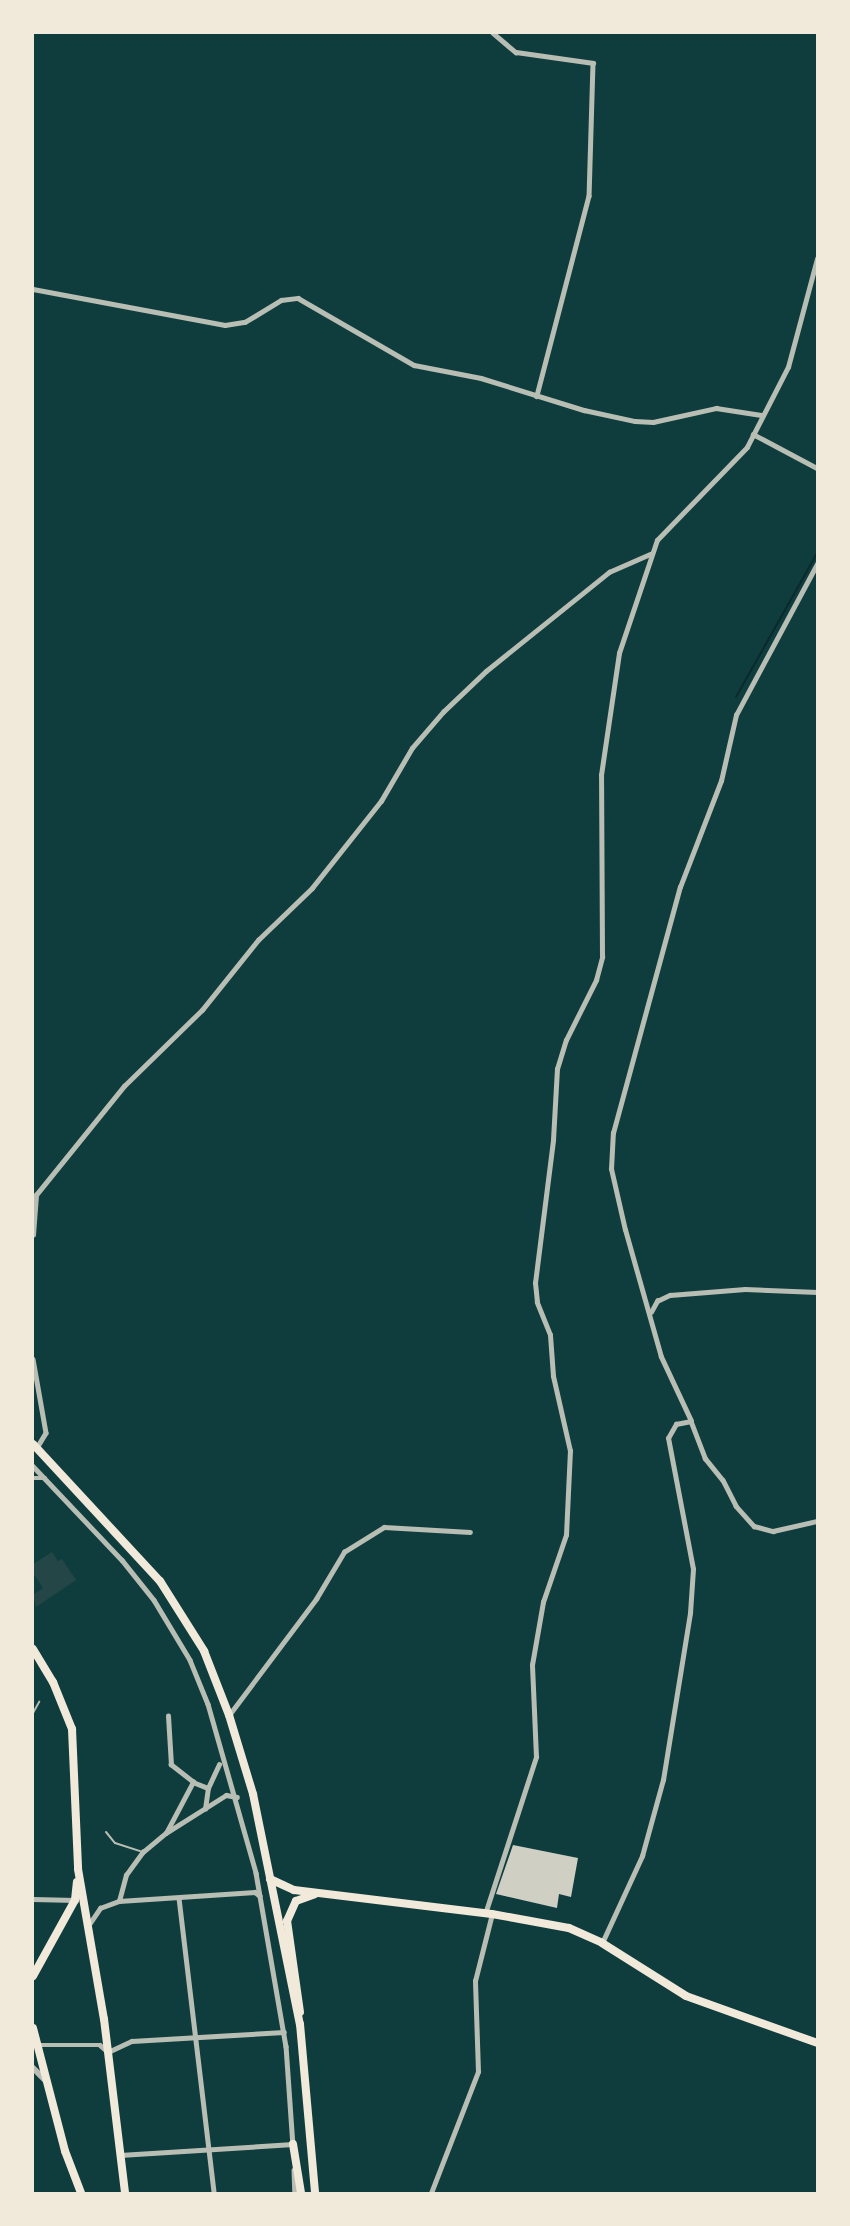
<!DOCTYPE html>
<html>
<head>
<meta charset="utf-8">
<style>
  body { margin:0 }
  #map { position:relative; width:850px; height:2226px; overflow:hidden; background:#0f3d3e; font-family:Signika,sans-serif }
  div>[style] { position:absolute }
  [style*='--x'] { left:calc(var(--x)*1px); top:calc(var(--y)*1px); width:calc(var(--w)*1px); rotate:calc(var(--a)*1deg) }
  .green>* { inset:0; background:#244646 }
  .stream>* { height:2px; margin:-1px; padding:0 1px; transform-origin:1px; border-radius:1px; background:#0a2a2b }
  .building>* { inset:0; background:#cfcfc3 }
  .service>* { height:2px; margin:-1px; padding:0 1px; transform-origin:1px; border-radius:1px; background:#b8beb3 }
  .minor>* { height:4.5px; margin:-2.25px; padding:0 2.25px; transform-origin:2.25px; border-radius:2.25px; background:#b8beb3 }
  .tertiary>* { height:6px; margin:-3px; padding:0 3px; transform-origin:3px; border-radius:3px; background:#b8beb3 }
  .primary>* { height:8px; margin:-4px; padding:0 4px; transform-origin:4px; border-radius:4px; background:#f1e9da }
  .trunk>* { height:8px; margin:-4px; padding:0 4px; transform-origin:4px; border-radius:4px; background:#f1e9da }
  span { translate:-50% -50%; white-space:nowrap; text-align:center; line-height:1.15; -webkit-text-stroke:6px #f1e9da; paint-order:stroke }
  .frame { position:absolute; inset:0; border:34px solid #f1e9da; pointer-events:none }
</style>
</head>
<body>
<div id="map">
  <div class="green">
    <div style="clip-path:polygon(52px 1552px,58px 1561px,62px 1559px,76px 1580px,36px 1607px,33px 1595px,43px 1588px,33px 1573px,33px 1564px)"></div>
  </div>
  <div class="stream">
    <div style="--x:736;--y:697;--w:165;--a:-60.6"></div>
  </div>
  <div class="building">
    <div style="clip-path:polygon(513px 1845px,578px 1858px,571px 1897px,559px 1894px,557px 1908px,496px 1894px)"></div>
  </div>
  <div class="service">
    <div style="--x:33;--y:1713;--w:13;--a:-61"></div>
    <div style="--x:106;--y:1832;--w:14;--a:51"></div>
    <div style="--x:115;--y:1843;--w:28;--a:18"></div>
  </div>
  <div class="minor">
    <div style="--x:493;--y:33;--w:30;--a:40"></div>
    <div style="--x:516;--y:52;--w:78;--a:8.1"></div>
    <div style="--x:593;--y:63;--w:133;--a:91.7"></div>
    <div style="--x:589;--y:196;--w:207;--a:104.6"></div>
    <div style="--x:33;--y:289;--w:195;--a:10.6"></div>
    <div style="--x:225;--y:325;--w:20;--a:-9"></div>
    <div style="--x:245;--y:322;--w:42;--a:-31.4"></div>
    <div style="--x:281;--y:300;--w:17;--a:-7"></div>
    <div style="--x:298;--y:298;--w:134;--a:30"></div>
    <div style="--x:414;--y:365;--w:68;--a:11"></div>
    <div style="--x:481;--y:378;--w:108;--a:17.3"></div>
    <div style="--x:584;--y:410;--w:52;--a:12.2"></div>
    <div style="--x:635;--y:421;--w:18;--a:3"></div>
    <div style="--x:653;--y:422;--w:65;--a:-12.5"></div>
    <div style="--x:716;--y:408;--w:47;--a:8.7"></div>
    <div style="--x:753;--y:434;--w:72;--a:28"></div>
    <div style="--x:33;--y:1235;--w:40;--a:-85.7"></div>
    <div style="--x:36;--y:1195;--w:140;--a:-51.1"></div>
    <div style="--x:124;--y:1086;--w:109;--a:-44.3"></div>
    <div style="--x:202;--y:1010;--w:90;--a:-51.3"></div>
    <div style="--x:258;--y:940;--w:75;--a:-43.9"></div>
    <div style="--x:312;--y:888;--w:111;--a:-51.6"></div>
    <div style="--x:381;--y:801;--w:61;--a:-59.7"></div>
    <div style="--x:412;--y:748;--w:48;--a:-49.3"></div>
    <div style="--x:443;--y:712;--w:59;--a:-43.6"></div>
    <div style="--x:486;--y:671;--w:158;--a:-38.8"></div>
    <div style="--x:609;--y:572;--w:45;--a:-23.7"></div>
    <div style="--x:651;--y:1312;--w:13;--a:-61"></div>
    <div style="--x:657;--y:1301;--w:14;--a:-25"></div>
    <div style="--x:670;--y:1295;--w:75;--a:-4.6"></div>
    <div style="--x:745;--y:1289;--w:72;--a:2.4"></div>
    <div style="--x:33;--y:1359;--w:75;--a:80"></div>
    <div style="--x:46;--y:1433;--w:17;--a:121"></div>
    <div style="--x:691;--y:1421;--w:40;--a:69"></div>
    <div style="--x:705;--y:1458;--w:28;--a:51"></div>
    <div style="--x:723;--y:1480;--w:29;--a:63"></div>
    <div style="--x:736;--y:1506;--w:27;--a:48"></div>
    <div style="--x:754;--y:1526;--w:20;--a:15"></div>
    <div style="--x:773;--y:1531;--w:45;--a:-12.8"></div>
    <div style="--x:33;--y:1466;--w:129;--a:46.6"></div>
    <div style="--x:122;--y:1560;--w:51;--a:51.3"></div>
    <div style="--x:154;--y:1600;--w:70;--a:59"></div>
    <div style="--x:190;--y:1660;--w:48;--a:67.8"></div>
    <div style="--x:208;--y:1704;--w:176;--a:74.1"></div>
    <div style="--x:256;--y:1873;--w:176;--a:80.2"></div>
    <div style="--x:286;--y:2046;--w:100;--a:86"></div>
    <div style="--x:33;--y:1478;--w:12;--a:0"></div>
    <div style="--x:229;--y:1715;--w:145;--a:-53.1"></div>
    <div style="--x:316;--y:1599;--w:55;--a:-59.2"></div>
    <div style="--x:344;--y:1552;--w:47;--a:-32"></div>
    <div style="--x:384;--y:1527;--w:86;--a:3.3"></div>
    <div style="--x:193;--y:1782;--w:16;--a:22"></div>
    <div style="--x:205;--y:1809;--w:21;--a:-82"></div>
    <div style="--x:208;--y:1788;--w:26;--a:-65"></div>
    <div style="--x:166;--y:1833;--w:58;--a:-62.1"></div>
    <div style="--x:193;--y:1782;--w:28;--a:-142"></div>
    <div style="--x:171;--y:1765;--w:49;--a:-93.5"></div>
    <div style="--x:179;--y:1898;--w:297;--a:83.2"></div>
    <div style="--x:33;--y:1899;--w:42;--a:1.4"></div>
    <div style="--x:119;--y:1901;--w:27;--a:-75"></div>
    <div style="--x:126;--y:1875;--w:29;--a:-54"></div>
    <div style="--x:143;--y:1852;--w:30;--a:-40"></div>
    <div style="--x:166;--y:1833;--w:71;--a:-32.3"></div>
    <div style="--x:226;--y:1795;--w:11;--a:10"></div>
    <div style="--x:485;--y:1914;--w:165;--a:-72"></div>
    <div style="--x:536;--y:1757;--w:92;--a:-92.5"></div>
    <div style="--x:532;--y:1665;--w:64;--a:-80.1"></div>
    <div style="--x:543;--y:1602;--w:71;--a:-71.1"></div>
    <div style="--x:566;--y:1535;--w:84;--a:-87.3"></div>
    <div style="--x:570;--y:1451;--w:77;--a:-102.8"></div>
    <div style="--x:553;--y:1376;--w:41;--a:-94.2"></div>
    <div style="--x:550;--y:1335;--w:35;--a:-112"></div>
    <div style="--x:537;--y:1302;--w:19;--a:-96"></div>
    <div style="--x:535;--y:1283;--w:144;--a:-82.8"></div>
    <div style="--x:553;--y:1140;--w:71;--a:-86.8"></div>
    <div style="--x:557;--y:1069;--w:30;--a:-73"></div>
    <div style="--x:566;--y:1040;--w:67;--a:-63.4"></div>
    <div style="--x:596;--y:980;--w:24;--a:-75"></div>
    <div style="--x:602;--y:957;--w:182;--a:-90.3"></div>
    <div style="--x:601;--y:775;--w:123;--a:-81.6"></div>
    <div style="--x:619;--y:653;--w:119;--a:-71.4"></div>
    <div style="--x:657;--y:540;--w:129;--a:-45.9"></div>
    <div style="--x:747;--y:447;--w:90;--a:-62.9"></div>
    <div style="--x:788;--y:367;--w:112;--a:-75"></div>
    <div style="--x:90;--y:1923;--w:18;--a:-56"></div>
    <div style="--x:100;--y:1908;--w:20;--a:-20"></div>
    <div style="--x:119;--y:1901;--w:136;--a:-3.8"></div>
    <div style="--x:255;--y:1892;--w:6;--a:39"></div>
    <div style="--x:602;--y:1943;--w:96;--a:-65.3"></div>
    <div style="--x:642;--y:1856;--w:79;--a:-74.6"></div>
    <div style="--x:663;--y:1780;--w:169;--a:-80.8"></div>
    <div style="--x:690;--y:1613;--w:44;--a:-86.1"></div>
    <div style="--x:693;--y:1569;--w:133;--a:-100.8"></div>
    <div style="--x:668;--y:1438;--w:16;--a:-60"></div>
    <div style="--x:676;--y:1424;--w:15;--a:-11"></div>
    <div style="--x:691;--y:1421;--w:71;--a:-115.1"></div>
    <div style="--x:661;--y:1357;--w:132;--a:-105.8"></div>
    <div style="--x:625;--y:1230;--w:63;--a:-102.9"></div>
    <div style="--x:611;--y:1169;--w:36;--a:-87"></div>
    <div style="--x:613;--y:1133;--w:255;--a:-74.8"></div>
    <div style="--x:680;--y:887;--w:114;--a:-68.9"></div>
    <div style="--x:721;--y:781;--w:68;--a:-77.2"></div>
    <div style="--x:736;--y:715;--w:171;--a:-61.8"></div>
    <div style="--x:39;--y:2045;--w:61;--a:0"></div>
    <div style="--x:100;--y:2045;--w:11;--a:41"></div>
    <div style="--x:108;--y:2052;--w:26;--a:-25"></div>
    <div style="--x:132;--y:2041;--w:152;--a:-3.4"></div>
    <div style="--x:120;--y:2155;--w:173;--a:-3.6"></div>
    <div style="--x:294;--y:2170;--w:23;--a:88"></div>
    <div style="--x:431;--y:2193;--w:130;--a:-68.8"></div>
    <div style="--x:478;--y:2072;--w:91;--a:-91.9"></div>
    <div style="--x:475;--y:1981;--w:69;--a:-75.8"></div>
  </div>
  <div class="tertiary">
    <div style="--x:33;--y:2068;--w:20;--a:45"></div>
  </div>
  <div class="primary">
    <div style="--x:270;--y:1879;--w:26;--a:25"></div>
    <div style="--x:294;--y:1890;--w:199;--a:6.9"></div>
    <div style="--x:492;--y:1914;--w:78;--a:10.3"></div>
    <div style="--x:569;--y:1928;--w:36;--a:24"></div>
    <div style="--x:602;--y:1943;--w:99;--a:32.2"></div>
    <div style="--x:686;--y:1996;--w:139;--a:19.7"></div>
    <div style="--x:300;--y:2012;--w:92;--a:-98.1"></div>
    <div style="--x:287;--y:1921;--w:22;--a:-66"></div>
    <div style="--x:296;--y:1901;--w:20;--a:-20"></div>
  </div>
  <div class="trunk">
    <div style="--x:33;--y:1444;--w:187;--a:47.2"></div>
    <div style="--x:160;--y:1581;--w:83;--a:57.8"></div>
    <div style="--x:204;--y:1651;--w:69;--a:68.7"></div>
    <div style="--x:229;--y:1715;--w:83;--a:73.1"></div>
    <div style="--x:253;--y:1794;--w:235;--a:78.5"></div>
    <div style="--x:300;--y:2024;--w:170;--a:84.9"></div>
    <div style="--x:33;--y:1649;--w:39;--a:59"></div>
    <div style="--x:53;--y:1682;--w:51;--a:68"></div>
    <div style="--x:72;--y:1729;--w:140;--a:87.5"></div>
    <div style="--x:78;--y:1869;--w:152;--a:80.2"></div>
    <div style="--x:104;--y:2019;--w:175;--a:83.1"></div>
    <div style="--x:33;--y:1976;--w:87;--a:-61.1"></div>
    <div style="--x:75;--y:1900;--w:18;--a:-84"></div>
    <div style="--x:33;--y:2028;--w:127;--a:75.4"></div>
    <div style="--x:65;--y:2151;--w:45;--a:69.1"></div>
    <div style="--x:293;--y:2144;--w:50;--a:80.7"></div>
  </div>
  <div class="frame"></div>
</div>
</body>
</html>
